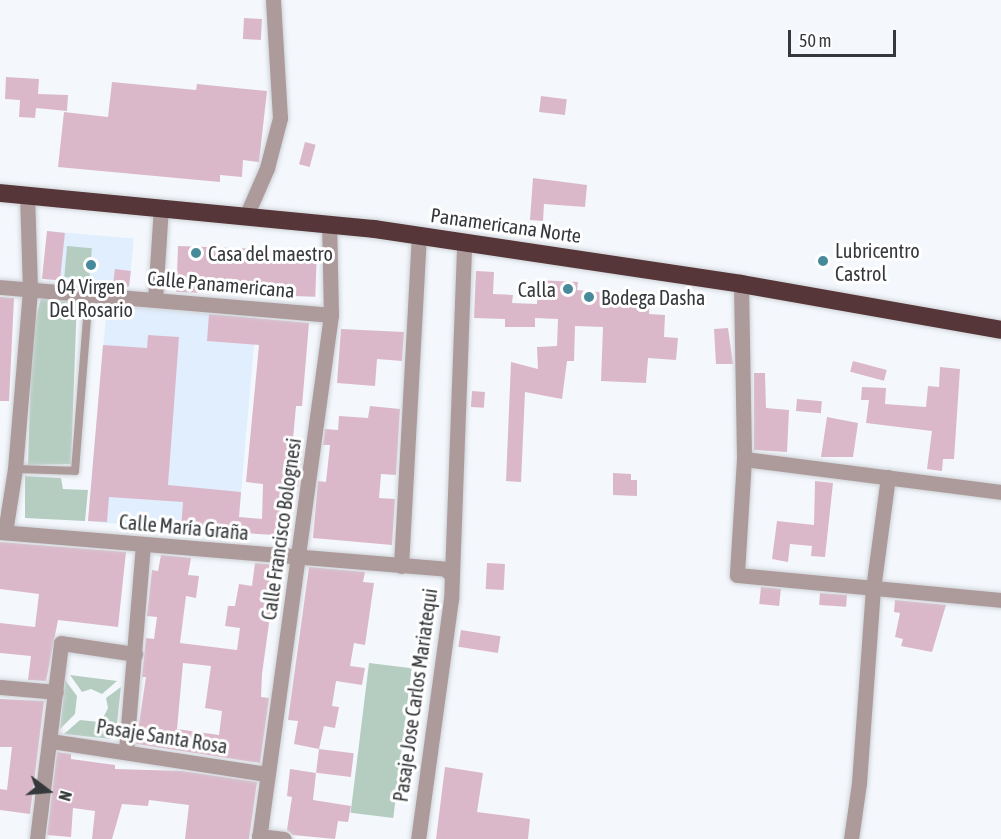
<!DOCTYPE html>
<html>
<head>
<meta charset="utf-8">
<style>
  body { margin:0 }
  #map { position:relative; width:1001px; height:839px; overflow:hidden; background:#f4f8fd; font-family:"Asap Condensed",sans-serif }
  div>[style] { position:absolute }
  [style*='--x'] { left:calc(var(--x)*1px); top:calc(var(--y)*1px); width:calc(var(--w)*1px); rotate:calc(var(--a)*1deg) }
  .built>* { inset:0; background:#e1eefd; transform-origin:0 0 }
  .green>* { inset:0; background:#b5cdc1; transform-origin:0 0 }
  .building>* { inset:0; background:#dbb8c9; transform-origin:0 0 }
  .roads { filter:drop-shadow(0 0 2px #ced2d6) drop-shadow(0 0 2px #ced2d6) }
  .lane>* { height:8px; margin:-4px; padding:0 4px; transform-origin:4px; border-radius:4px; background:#ad9b9c }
  .street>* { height:15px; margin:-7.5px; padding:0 7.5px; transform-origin:7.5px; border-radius:7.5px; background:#ad9b9c }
  .highway>* { height:18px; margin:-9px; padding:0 9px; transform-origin:9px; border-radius:9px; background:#563639 }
  .dots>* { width:16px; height:16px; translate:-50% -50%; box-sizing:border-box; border:3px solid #fff; border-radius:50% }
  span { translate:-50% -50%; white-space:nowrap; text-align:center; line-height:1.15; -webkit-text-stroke:6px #fff; paint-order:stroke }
  .street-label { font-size:20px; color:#36393c }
  .poi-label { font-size:20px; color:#36393c }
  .left { translate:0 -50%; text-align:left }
  .right { translate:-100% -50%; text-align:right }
  .north { position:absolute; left:18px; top:761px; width:60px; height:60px; -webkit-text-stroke:4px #fff; paint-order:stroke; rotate:106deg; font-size:16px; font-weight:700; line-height:24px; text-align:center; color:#36393c }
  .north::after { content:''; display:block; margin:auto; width:21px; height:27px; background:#36393c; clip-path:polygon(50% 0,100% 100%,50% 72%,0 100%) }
  .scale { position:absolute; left:788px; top:30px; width:108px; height:27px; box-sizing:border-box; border:3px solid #36393c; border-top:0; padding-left:8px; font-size:18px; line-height:21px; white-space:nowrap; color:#36393c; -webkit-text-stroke:4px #fff; paint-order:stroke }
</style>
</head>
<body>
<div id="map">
  <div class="built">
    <div style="left:47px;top:231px;width:87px;height:48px;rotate:5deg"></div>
    <div style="left:107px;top:304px;width:150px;height:218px;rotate:5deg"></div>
  </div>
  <div class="green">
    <div style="left:67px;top:246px;width:25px;height:31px;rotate:5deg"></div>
    <div style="clip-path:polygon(42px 294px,77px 299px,71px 464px,28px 465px,32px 333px)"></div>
    <div style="clip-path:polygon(25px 476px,61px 478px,63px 489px,88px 490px,85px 521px,25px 518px)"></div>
    <div style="left:369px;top:663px;width:43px;height:151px;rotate:7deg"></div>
    <div style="clip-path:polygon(70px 675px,117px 681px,102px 694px,91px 689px,82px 692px)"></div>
    <div style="clip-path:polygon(65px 680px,77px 696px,75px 714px,60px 729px)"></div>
    <div style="clip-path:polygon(121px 687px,116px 733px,103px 718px,108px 708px,106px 698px)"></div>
    <div style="clip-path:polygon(80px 720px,99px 722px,111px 739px,64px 734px)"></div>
  </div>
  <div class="building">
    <div style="left:244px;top:18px;width:18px;height:21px;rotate:3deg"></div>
    <div style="clip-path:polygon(6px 77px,39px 79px,38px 94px,68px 95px,67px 111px,36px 108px,35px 118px,19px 117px,20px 100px,5px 99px)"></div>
    <div style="clip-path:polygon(112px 82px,196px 90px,197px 84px,267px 91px,259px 162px,243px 160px,242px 177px,220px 175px,220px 182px,58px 167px,64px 112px,108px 117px)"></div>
    <div style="left:541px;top:96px;width:26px;height:16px;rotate:7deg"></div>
    <div style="left:305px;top:142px;width:11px;height:23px;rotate:15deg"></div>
    <div style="clip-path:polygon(533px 178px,587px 185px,585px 207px,544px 204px,543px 221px,530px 220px)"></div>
    <div style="left:47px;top:231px;width:18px;height:48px;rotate:6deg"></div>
    <div style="left:178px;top:246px;width:139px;height:46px;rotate:2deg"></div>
    <div style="left:115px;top:269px;width:16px;height:16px;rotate:7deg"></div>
    <div style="clip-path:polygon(476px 271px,494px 272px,493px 294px,513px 295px,512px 303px,537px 304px,538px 280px,578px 282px,577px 290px,650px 297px,649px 314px,665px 315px,664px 337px,678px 338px,676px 360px,648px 358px,646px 383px,601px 381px,603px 327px,575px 326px,574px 361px,567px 361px,562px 399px,525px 392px,521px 482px,506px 481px,511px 362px,538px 369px,537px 347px,557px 346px,558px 319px,535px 318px,535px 327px,505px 327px,505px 319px,474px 318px)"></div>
    <div style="clip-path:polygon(0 297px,14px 298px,9px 401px,0 401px)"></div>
    <div style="clip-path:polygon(209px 314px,309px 323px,302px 406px,296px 406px,292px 450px,302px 451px,298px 487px,286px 486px,285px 516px,292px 516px,290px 536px,181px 529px,183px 502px,109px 497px,107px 522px,88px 521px,103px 345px,147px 348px,148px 335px,179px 337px,168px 485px,241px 492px,239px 517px,262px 519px,263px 484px,246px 482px,259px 345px,207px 341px)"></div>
    <div style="clip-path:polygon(728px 328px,733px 364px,716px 364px,714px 329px)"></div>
    <div style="clip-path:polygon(341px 329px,404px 332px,402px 361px,377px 359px,375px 386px,337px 383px)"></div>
    <div style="left:853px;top:361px;width:35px;height:11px;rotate:15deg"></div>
    <div style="clip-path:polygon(940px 367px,960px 369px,954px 459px,943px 459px,942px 471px,927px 469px,932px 431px,866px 423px,869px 400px,861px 400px,862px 387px,886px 388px,885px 404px,926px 407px,928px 386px,939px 387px)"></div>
    <div style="clip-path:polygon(754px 373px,765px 373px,766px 408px,789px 410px,787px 452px,754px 450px)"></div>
    <div style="left:472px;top:391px;width:13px;height:16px;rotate:4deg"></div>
    <div style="left:797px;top:399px;width:25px;height:12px;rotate:5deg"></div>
    <div style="clip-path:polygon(370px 406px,400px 409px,396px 475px,381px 474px,379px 498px,395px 499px,392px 545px,313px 538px,318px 481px,326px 482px,330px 445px,323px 445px,325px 429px,338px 430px,339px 416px,368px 418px)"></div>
    <div style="clip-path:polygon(827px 417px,858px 423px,853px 457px,821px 457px)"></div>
    <div style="clip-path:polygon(613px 473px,631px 474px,631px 480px,637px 480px,637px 496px,613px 495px)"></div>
    <div style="clip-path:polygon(815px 481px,833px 483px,825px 557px,811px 556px,812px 546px,790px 544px,788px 562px,772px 559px,777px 521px,814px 525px)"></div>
    <div style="clip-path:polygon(0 542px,126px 552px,118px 627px,58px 620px,46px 681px,28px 680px,31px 656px,0 653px,0 623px,35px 627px,39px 594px,0 589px)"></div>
    <div style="clip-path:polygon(evenodd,161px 555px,191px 558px,188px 575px,199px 576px,196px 598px,186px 596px,180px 643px,237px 650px,240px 628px,225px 626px,228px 606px,235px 606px,239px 584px,252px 586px,255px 563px,277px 565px,262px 674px,261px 697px,269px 698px,260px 763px,136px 744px,146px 677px,142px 677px,146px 638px,154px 639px,157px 617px,147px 616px,152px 570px,158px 571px,161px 555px,183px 663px,211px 666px,205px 708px,222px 711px,219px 735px,177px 729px,183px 663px)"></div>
    <div style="left:487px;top:563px;width:18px;height:26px;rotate:3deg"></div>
    <div style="clip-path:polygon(309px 567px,365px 572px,363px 582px,374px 583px,365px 645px,354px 643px,350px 666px,365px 668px,362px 685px,336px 681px,332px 706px,339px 707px,335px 728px,324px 726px,319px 749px,294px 744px,298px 721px,288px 720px)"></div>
    <div style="left:761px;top:587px;width:20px;height:17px;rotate:6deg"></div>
    <div style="left:820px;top:593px;width:27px;height:12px;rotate:4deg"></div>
    <div style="clip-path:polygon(895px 600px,946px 605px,932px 652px,901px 646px,903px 639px,895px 637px,900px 613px,894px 612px)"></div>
    <div style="left:461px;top:630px;width:40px;height:17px;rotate:9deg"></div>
    <div style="clip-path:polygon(0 699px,44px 701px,30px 814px,0 810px,0 789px,7px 790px,12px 747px,0 747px)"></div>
    <div style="left:319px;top:749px;width:35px;height:24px;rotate:7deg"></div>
    <div style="clip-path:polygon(57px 752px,71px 754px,71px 759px,115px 765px,115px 769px,182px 771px,257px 782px,249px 839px,185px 839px,189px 805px,149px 800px,148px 806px,122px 804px,112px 839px,92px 839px,95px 811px,73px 808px,71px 837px,47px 835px)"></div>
    <div style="clip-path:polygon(445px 767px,483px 773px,477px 812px,530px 819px,528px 839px,436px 839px)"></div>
    <div style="clip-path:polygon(290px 769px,316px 773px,313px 800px,351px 806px,348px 822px,338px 821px,335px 839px,293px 835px,287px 830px,292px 797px,287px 796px)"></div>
  </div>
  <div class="roads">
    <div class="lane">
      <div style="--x:15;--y:469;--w:60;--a:1.9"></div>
      <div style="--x:75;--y:471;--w:178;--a:-85.5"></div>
    </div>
    <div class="street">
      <div style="--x:247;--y:214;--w:50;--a:-66.5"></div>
      <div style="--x:267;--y:168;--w:52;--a:-75.4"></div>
      <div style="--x:280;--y:118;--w:118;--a:-93.4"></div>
      <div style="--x:741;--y:284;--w:175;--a:89"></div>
      <div style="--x:744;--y:459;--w:116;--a:93.5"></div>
      <div style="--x:737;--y:575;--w:265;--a:5.4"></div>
      <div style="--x:0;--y:287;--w:332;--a:4.8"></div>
      <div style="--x:155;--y:299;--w:92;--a:-86.3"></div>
      <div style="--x:744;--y:459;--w:259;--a:7.3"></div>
      <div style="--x:0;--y:532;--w:448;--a:4.7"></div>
      <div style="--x:446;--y:569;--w:9;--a:49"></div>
      <div style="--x:452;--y:576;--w:23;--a:92"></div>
      <div style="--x:451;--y:599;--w:242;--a:97.8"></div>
      <div style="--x:5;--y:532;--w:64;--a:-81"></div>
      <div style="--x:15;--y:469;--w:181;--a:-85.2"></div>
      <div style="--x:30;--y:289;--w:93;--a:-91.8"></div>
      <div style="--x:401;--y:566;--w:331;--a:-86.9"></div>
      <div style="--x:452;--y:576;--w:334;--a:-87.9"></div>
      <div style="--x:0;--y:687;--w:56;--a:5.1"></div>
      <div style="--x:51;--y:741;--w:219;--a:8.7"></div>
      <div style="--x:126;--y:751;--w:207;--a:-85.3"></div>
      <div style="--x:259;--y:836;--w:25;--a:7"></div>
      <div style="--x:37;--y:839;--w:197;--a:-83"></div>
      <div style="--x:61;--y:643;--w:75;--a:8.5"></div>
      <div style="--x:259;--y:839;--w:529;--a:-82.18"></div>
      <div style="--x:331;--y:315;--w:92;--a:-91.2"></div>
      <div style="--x:851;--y:839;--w:57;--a:-81.9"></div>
      <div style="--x:859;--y:783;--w:195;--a:-85.9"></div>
      <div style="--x:873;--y:589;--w:113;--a:-82.4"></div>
    </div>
    <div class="highway">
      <div style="--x:0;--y:193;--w:376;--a:5.5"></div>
      <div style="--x:374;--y:229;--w:371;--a:8.5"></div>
      <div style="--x:741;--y:284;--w:264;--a:10"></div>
    </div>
  </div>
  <div class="dots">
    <div style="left:196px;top:253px;background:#478a9a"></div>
    <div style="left:823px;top:261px;background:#478a9a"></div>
    <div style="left:91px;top:265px;background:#478a9a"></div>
    <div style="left:568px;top:289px;background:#478a9a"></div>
    <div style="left:589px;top:297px;background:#478a9a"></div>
  </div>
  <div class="street-label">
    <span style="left:506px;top:225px;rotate:8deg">Panamericana Norte</span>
    <span style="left:221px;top:284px;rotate:5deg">Calle Panamericana</span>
    <span style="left:184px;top:527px;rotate:5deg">Calle María Graña</span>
    <span style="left:281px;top:529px;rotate:-82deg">Calle Francisco Bolognesi</span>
    <span style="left:415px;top:695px;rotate:-82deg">Pasaje Jose Carlos Mariatequi</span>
    <span style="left:162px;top:736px;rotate:9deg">Pasaje Santa Rosa</span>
  </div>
  <div class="poi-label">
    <span class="left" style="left:835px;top:262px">Lubricentro<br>Castrol</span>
    <span class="left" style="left:208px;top:253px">Casa del maestro</span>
    <span style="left:91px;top:298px">04 Virgen<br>Del Rosario</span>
    <span class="right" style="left:556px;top:289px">Calla</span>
    <span class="left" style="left:601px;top:297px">Bodega Dasha</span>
  </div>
  <div class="north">N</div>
  <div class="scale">50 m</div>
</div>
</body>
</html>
